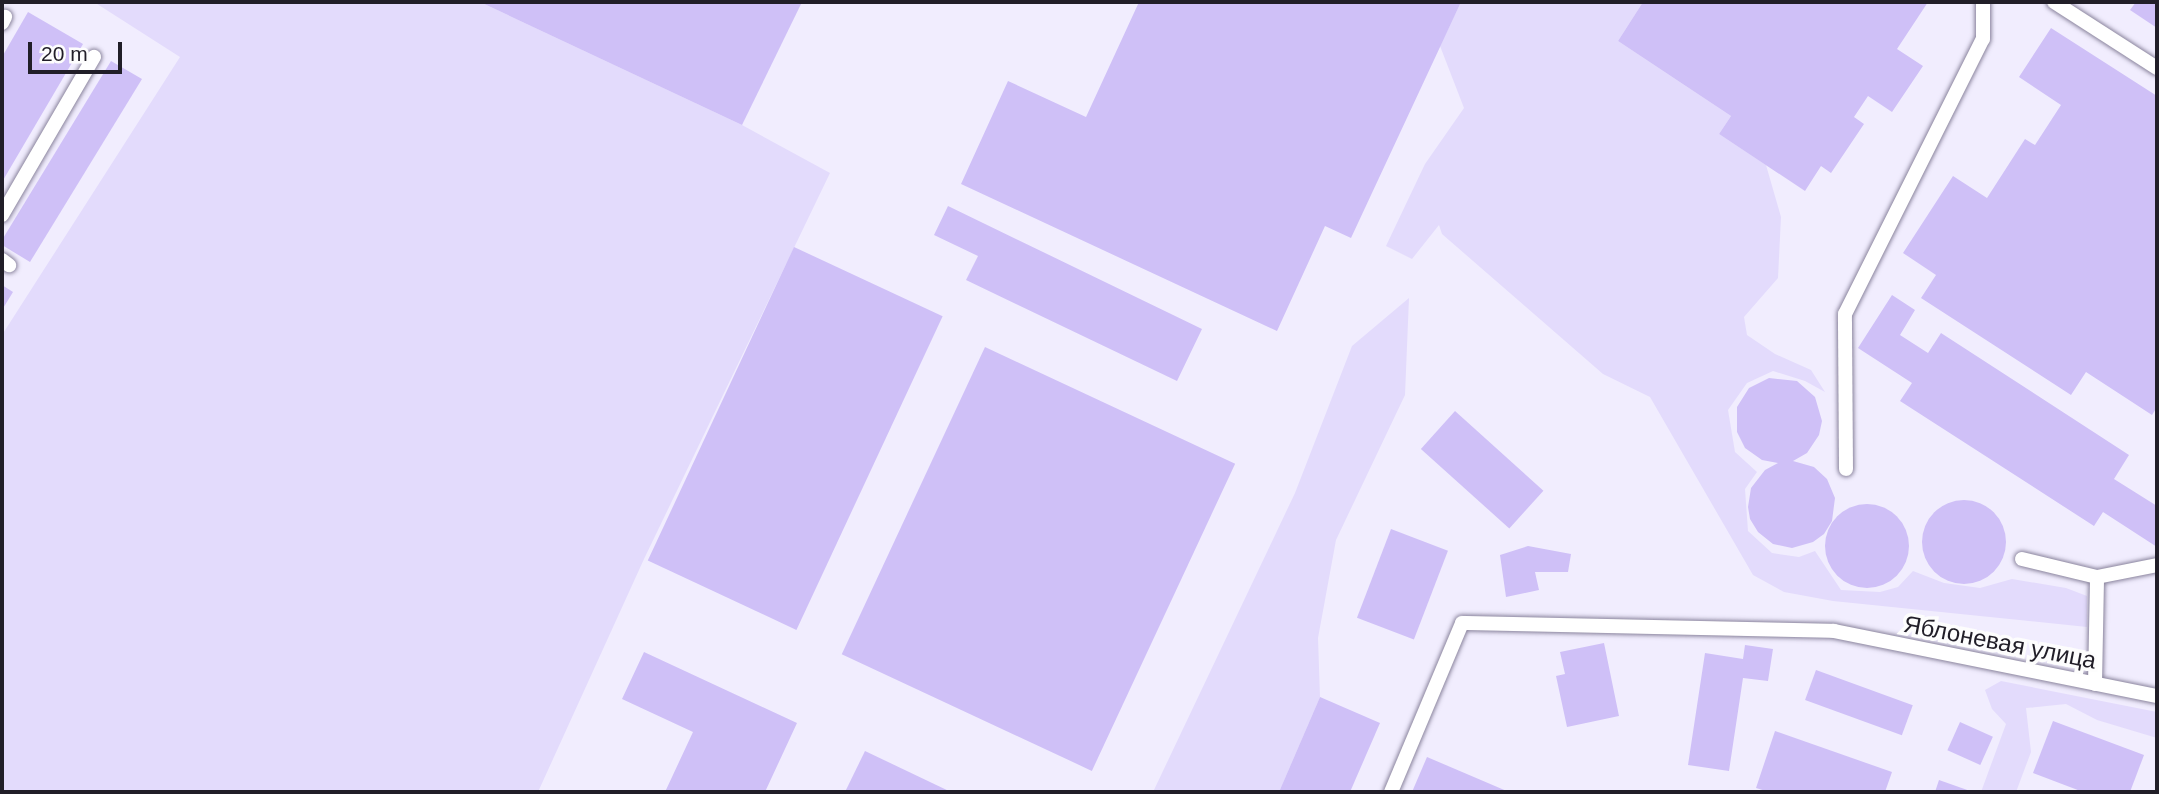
<!DOCTYPE html>
<html>
<head>
<meta charset="utf-8">
<style>
  body { margin:0 }
  #map { position:relative; width:2159px; height:794px; overflow:hidden; background:#f1edfe; font-family:Arial,sans-serif }
  div>[style] { position:absolute }
  [style*='--x'] { left:calc(var(--x)*1px); top:calc(var(--y)*1px); width:calc(var(--w)*1px); rotate:calc(var(--a)*1deg) }
  .green>* { inset:0; background:#e3dbfc }
  .building>* { inset:0; background:#cfc0f7; transform-origin:0 0 }
  .round { border-radius:50% }
  .roads { filter:drop-shadow(0 0 2px #8a849d) drop-shadow(0 0 2px #8a849d) }
  .lane>* { height:14px; margin:-7px; padding:0 7px; transform-origin:7px; border-radius:7px; background:#fff }
  span { translate:-50% -50%; white-space:nowrap; text-align:center; line-height:1.15; -webkit-text-stroke:7px #fdfdfd; paint-order:stroke }
  .street-label { font-size:24px; color:#211e28 }
  .frame { position:absolute; inset:0; border:4px solid #211e28; pointer-events:none }
  .scale { position:absolute; left:28px; top:42px; width:94px; height:32px; box-sizing:border-box; border:4px solid #211e28; border-top:0; padding-left:9px; font-size:21px; line-height:24px; white-space:nowrap; color:#211e28; -webkit-text-stroke:5px #fdfdfd; paint-order:stroke }
</style>
</head>
<body>
<div id="map">
  <div class="green">
    <div style="clip-path:polygon(94px 2px,480px 2px,742px 125px,830px 173px,644px 559px,538px 792px,2px 792px,2px 335px,180px 57px)"></div>
    <div style="clip-path:polygon(1461px 2px,1643px 2px,1618px 41px,1731px 116px,1719px 134px,1766px 165px,1781px 217px,1778px 278px,1744px 317px,1747px 335px,1775px 354px,1811px 370px,1825px 392px,1805px 381px,1773px 371px,1747px 383px,1728px 410px,1735px 452px,1757px 472px,1745px 489px,1748px 531px,1772px 553px,1799px 557px,1815px 551px,1841px 590px,1880px 592px,1898px 587px,1913px 571px,1944px 583px,1980px 588px,2012px 579px,2066px 588px,2087px 596px,2087px 627px,1833px 601px,1784px 592px,1753px 575px,1650px 397px,1603px 374px,1442px 234px,1439px 225px,1412px 259px,1386px 246px,1425px 164px,1464px 108px,1440px 46px)"></div>
    <div style="clip-path:polygon(1409px 298px,1405px 395px,1336px 540px,1318px 638px,1320px 697px,1279px 792px,1153px 792px,1295px 493px,1352px 346px)"></div>
    <div style="clip-path:polygon(2001px 681px,2157px 712px,2157px 738px,2097px 720px,2066px 704px,2026px 708px,2031px 752px,2016px 792px,1981px 792px,2006px 724px,1992px 709px,1985px 690px)"></div>
  </div>
  <div class="building">
    <div style="clip-path:polygon(480px 2px,802px 2px,742px 125px)"></div>
    <div style="clip-path:polygon(1139px 2px,1461px 2px,1351px 238px,1325px 226px,1277px 331px,961px 184px,1008px 81px,1086px 117px)"></div>
    <div style="clip-path:polygon(1643px 2px,1928px 2px,1897px 49px,1923px 66px,1892px 112px,1868px 96px,1854px 117px,1864px 124px,1831px 173px,1821px 166px,1805px 191px,1719px 134px,1731px 116px,1618px 41px)"></div>
    <div style="clip-path:polygon(2136px 2px,2157px 2px,2157px 28px,2130px 10px)"></div>
    <div style="clip-path:polygon(28px 12px,83px 44px,2px 182px,2px 57px)"></div>
    <div style="clip-path:polygon(2051px 28px,2157px 96px,2157px 407px,2152px 415px,2086px 372px,2071px 395px,1921px 298px,1936px 275px,1903px 253px,1953px 176px,1987px 198px,2025px 139px,2035px 145px,2061px 105px,2019px 77px)"></div>
    <div style="clip-path:polygon(111px 61px,142px 79px,30px 262px,2px 245px,2px 240px)"></div>
    <div style="clip-path:polygon(948px 206px,1202px 329px,1177px 381px,966px 280px,978px 256px,934px 235px)"></div>
    <div style="left:794px;top:247px;width:164px;height:346px;rotate:25deg"></div>
    <div style="clip-path:polygon(2px 285px,13px 292px,2px 310px)"></div>
    <div style="clip-path:polygon(1892px 295px,1915px 310px,1900px 335px,1928px 353px,1941px 333px,2129px 455px,2114px 479px,2157px 506px,2157px 547px,2103px 512px,2094px 526px,1900px 401px,1912px 383px,1858px 348px)"></div>
    <div style="left:985px;top:347px;width:276px;height:339px;rotate:25deg"></div>
    <div style="clip-path:polygon(1769px 378px,1797px 381px,1815px 397px,1822px 421px,1819px 435px,1807px 453px,1793px 461px,1814px 467px,1827px 479px,1835px 498px,1832px 521px,1824px 534px,1813px 542px,1792px 548px,1773px 544px,1758px 532px,1750px 519px,1748px 507px,1751px 488px,1765px 470px,1778px 463px,1762px 460px,1745px 448px,1737px 432px,1737px 407px,1749px 388px)"></div>
    <div style="left:1455px;top:411px;width:119px;height:51px;rotate:42deg"></div>
    <div class="round" style="left:1922px;top:500px;width:84px;height:84px"></div>
    <div class="round" style="left:1825px;top:504px;width:84px;height:84px"></div>
    <div style="left:1391px;top:529px;width:61px;height:95px;rotate:21deg"></div>
    <div style="clip-path:polygon(1528px 546px,1571px 554px,1568px 572px,1535px 572px,1539px 590px,1506px 597px,1500px 555px)"></div>
    <div style="clip-path:polygon(1604px 643px,1619px 716px,1567px 727px,1556px 676px,1565px 674px,1560px 652px)"></div>
    <div style="clip-path:polygon(1745px 645px,1773px 649px,1768px 681px,1743px 678px,1729px 771px,1688px 765px,1705px 653px,1743px 659px)"></div>
    <div style="clip-path:polygon(644px 652px,797px 723px,765px 792px,665px 792px,693px 732px,622px 699px)"></div>
    <div style="left:1816px;top:670px;width:103px;height:32px;rotate:20deg"></div>
    <div style="clip-path:polygon(1320px 697px,1380px 723px,1350px 792px,1279px 792px)"></div>
    <div style="clip-path:polygon(2053px 721px,2144px 755px,2130px 792px,2083px 792px,2033px 773px)"></div>
    <div style="left:1960px;top:722px;width:36px;height:31px;rotate:24deg"></div>
    <div style="clip-path:polygon(1775px 731px,1892px 772px,1885px 792px,1769px 792px,1756px 788px)"></div>
    <div style="clip-path:polygon(865px 751px,951px 792px,845px 792px)"></div>
    <div style="clip-path:polygon(1427px 757px,1509px 792px,1412px 792px)"></div>
    <div style="clip-path:polygon(1939px 780px,1973px 792px,1935px 792px)"></div>
  </div>
  <div class="roads">
    <div class="lane">
      <div style="--x:2054;--y:2;--w:122;--a:32.7"></div>
      <div style="--x:2;--y:23;--w:7;--a:-63"></div>
      <div style="--x:2;--y:215;--w:183;--a:-59.8"></div>
      <div style="--x:2;--y:260;--w:9;--a:36"></div>
      <div style="--x:1846;--y:469;--w:155;--a:-90.4"></div>
      <div style="--x:1845;--y:314;--w:308;--a:-63.4"></div>
      <div style="--x:1983;--y:39;--w:37;--a:-90"></div>
      <div style="--x:2022;--y:559;--w:77;--a:13.5"></div>
      <div style="--x:2095;--y:684;--w:107;--a:-88.9"></div>
      <div style="--x:2097;--y:577;--w:61;--a:-11.3"></div>
      <div style="--x:1391;--y:792;--w:183;--a:-67.2"></div>
      <div style="--x:1462;--y:623;--w:372;--a:1.2"></div>
      <div style="--x:1834;--y:631;--w:329;--a:11.4"></div>
    </div>
  </div>
  <div class="street-label">
    <span style="left:2000px;top:642px;rotate:11deg">Яблоневая улица</span>
  </div>
  <div class="frame"></div>
  <div class="scale">20 m</div>
</div>
</body>
</html>
